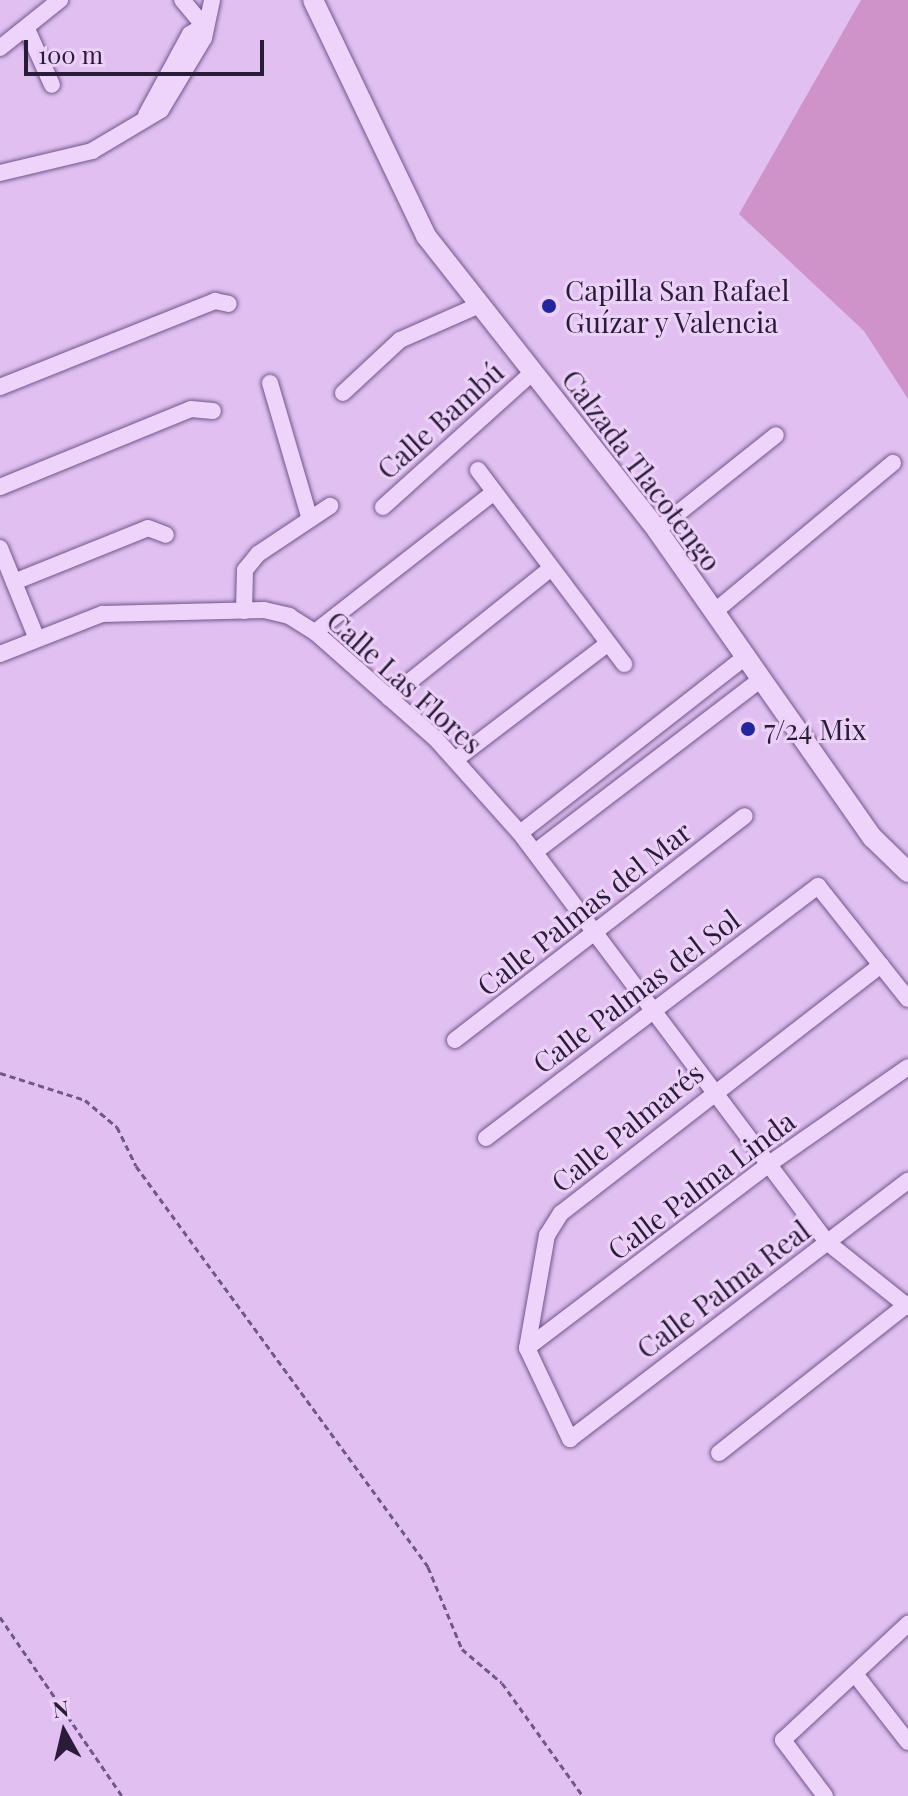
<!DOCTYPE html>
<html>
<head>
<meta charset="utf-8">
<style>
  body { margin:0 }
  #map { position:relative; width:908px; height:1796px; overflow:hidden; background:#e1c0f1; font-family:"Playfair Display",serif }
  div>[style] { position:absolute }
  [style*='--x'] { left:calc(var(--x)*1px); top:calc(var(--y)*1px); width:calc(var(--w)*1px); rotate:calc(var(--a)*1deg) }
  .green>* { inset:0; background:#cf93c9 }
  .path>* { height:3px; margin-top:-1.5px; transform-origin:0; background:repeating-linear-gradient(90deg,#71568b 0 6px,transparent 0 10px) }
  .roads { filter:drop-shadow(0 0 2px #71568b) drop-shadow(0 0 2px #71568b) }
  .minor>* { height:16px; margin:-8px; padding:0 8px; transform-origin:8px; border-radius:8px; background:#eed3fb }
  .tertiary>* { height:20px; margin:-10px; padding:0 10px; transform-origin:10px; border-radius:10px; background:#eed3fb }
  .dots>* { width:22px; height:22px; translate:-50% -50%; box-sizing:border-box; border:4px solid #ebd0f7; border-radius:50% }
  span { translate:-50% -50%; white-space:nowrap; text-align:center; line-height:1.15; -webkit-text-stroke:6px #ebd0f7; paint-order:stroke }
  .poi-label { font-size:28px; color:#2a1c39 }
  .left { translate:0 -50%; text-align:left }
  .street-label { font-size:28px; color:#2a1c39 }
  .north { position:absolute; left:24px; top:1692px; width:80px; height:80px; -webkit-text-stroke:6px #ebd0f7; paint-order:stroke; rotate:352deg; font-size:22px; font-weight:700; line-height:32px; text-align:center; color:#2a1c39 }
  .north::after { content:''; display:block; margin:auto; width:28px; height:36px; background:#2a1c39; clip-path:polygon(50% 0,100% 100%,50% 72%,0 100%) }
  .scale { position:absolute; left:24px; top:40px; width:240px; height:36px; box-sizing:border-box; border:4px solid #2a1c39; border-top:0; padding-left:10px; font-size:24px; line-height:28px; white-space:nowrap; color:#2a1c39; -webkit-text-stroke:6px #ebd0f7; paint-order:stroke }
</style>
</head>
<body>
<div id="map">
  <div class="green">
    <div style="clip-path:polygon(861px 0,908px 0,908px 399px,864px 331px,739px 214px)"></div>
  </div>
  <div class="path">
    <div style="--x:0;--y:1073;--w:89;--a:17.6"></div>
    <div style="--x:85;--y:1100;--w:42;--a:40.2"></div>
    <div style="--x:117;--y:1127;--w:43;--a:64"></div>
    <div style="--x:136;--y:1166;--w:496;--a:53.9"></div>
    <div style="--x:428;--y:1567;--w:89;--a:67.5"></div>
    <div style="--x:462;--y:1649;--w:52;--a:40.4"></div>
    <div style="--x:502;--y:1683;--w:139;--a:54.4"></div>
    <div style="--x:0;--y:1617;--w:217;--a:55.7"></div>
  </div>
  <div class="roads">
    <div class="minor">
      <div style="--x:27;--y:29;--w:61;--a:65.9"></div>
      <div style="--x:0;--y:48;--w:77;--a:-38.7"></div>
      <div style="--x:146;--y:115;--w:92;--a:-61.5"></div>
      <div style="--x:190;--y:34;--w:16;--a:-30"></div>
      <div style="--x:204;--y:26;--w:34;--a:-130"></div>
      <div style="--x:0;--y:173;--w:95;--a:-13.4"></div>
      <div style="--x:92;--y:151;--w:80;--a:-30.7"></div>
      <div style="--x:161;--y:110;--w:84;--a:-59.2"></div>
      <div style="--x:204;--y:38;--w:39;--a:-78"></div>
      <div style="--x:270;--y:383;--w:139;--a:73.7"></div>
      <div style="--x:0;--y:387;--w:232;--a:-21.8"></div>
      <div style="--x:215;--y:301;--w:14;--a:12"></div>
      <div style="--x:343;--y:393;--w:78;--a:-42.9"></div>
      <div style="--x:400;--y:340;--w:84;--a:-23.8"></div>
      <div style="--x:478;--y:470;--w:243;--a:53"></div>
      <div style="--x:0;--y:487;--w:206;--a:-22.2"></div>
      <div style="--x:191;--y:409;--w:22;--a:5"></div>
      <div style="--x:383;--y:507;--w:200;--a:-42"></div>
      <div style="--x:657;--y:530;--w:152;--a:-38.6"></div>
      <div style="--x:0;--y:548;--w:98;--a:67.9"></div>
      <div style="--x:14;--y:582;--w:144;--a:-21.9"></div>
      <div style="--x:148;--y:528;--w:19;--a:21"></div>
      <div style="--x:244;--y:611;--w:41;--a:-88.6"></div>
      <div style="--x:245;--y:570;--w:21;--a:-51"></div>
      <div style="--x:258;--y:554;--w:87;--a:-33.7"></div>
      <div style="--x:714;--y:612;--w:233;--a:-39.8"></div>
      <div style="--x:315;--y:632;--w:227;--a:-38"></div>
      <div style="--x:0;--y:654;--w:110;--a:-21.4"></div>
      <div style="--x:102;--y:614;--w:162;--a:-1.4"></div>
      <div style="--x:264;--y:610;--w:26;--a:13"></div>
      <div style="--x:289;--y:616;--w:31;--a:32"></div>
      <div style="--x:315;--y:632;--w:160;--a:41.5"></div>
      <div style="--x:435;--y:738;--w:127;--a:48.2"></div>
      <div style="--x:520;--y:833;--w:511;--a:53.11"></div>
      <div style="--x:827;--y:1242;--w:104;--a:38.7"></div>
      <div style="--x:389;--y:698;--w:208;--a:-38.7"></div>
      <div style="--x:455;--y:760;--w:191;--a:-37.3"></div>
      <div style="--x:520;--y:833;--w:286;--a:-38"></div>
      <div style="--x:535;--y:852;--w:285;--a:-37.4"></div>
      <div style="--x:881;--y:965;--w:405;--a:142.2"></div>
      <div style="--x:561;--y:1213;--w:26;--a:122"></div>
      <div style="--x:547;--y:1235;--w:115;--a:100"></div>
      <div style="--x:527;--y:1348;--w:101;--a:64.7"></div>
      <div style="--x:570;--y:1439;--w:425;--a:-37.4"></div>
      <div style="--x:455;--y:1040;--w:366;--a:-37.7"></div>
      <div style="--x:486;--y:1138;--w:417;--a:-37.2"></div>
      <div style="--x:818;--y:886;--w:144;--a:51.5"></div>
      <div style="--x:527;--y:1348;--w:304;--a:-37.2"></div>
      <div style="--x:769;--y:1164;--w:169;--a:-34.9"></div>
      <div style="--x:719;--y:1453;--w:241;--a:-38.3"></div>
      <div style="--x:855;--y:1674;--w:86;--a:52.1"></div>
      <div style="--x:825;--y:1796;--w:70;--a:-126.9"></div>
      <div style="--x:783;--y:1740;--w:171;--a:-42.9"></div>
    </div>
    <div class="tertiary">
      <div style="--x:313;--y:0;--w:262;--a:64.4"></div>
      <div style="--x:426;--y:236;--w:374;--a:51.8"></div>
      <div style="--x:657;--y:530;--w:376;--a:55"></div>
      <div style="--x:873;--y:838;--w:49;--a:44.2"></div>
    </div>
  </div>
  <div class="dots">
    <div style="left:549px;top:306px;background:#23269d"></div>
    <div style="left:748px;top:729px;background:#23269d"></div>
  </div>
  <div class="poi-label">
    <span class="left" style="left:565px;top:306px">Capilla San Rafael<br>Guízar y Valencia</span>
    <span class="left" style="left:764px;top:729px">7/24 Mix</span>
  </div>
  <div class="street-label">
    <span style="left:440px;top:420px;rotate:-42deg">Calle Bambú</span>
    <span style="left:642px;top:470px;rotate:53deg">Calzada Tlacotengo</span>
    <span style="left:405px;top:682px;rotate:42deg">Calle Las Flores</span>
    <span style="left:584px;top:908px;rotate:-38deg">Calle Palmas del Mar</span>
    <span style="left:636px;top:991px;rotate:-37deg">Calle Palmas del Sol</span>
    <span style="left:627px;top:1127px;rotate:-39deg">Calle Palmarés</span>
    <span style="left:701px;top:1185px;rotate:-37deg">Calle Palma Linda</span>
    <span style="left:723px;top:1289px;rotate:-37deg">Calle Palma Real</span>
  </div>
  <div class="north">N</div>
  <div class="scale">100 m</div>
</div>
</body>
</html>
